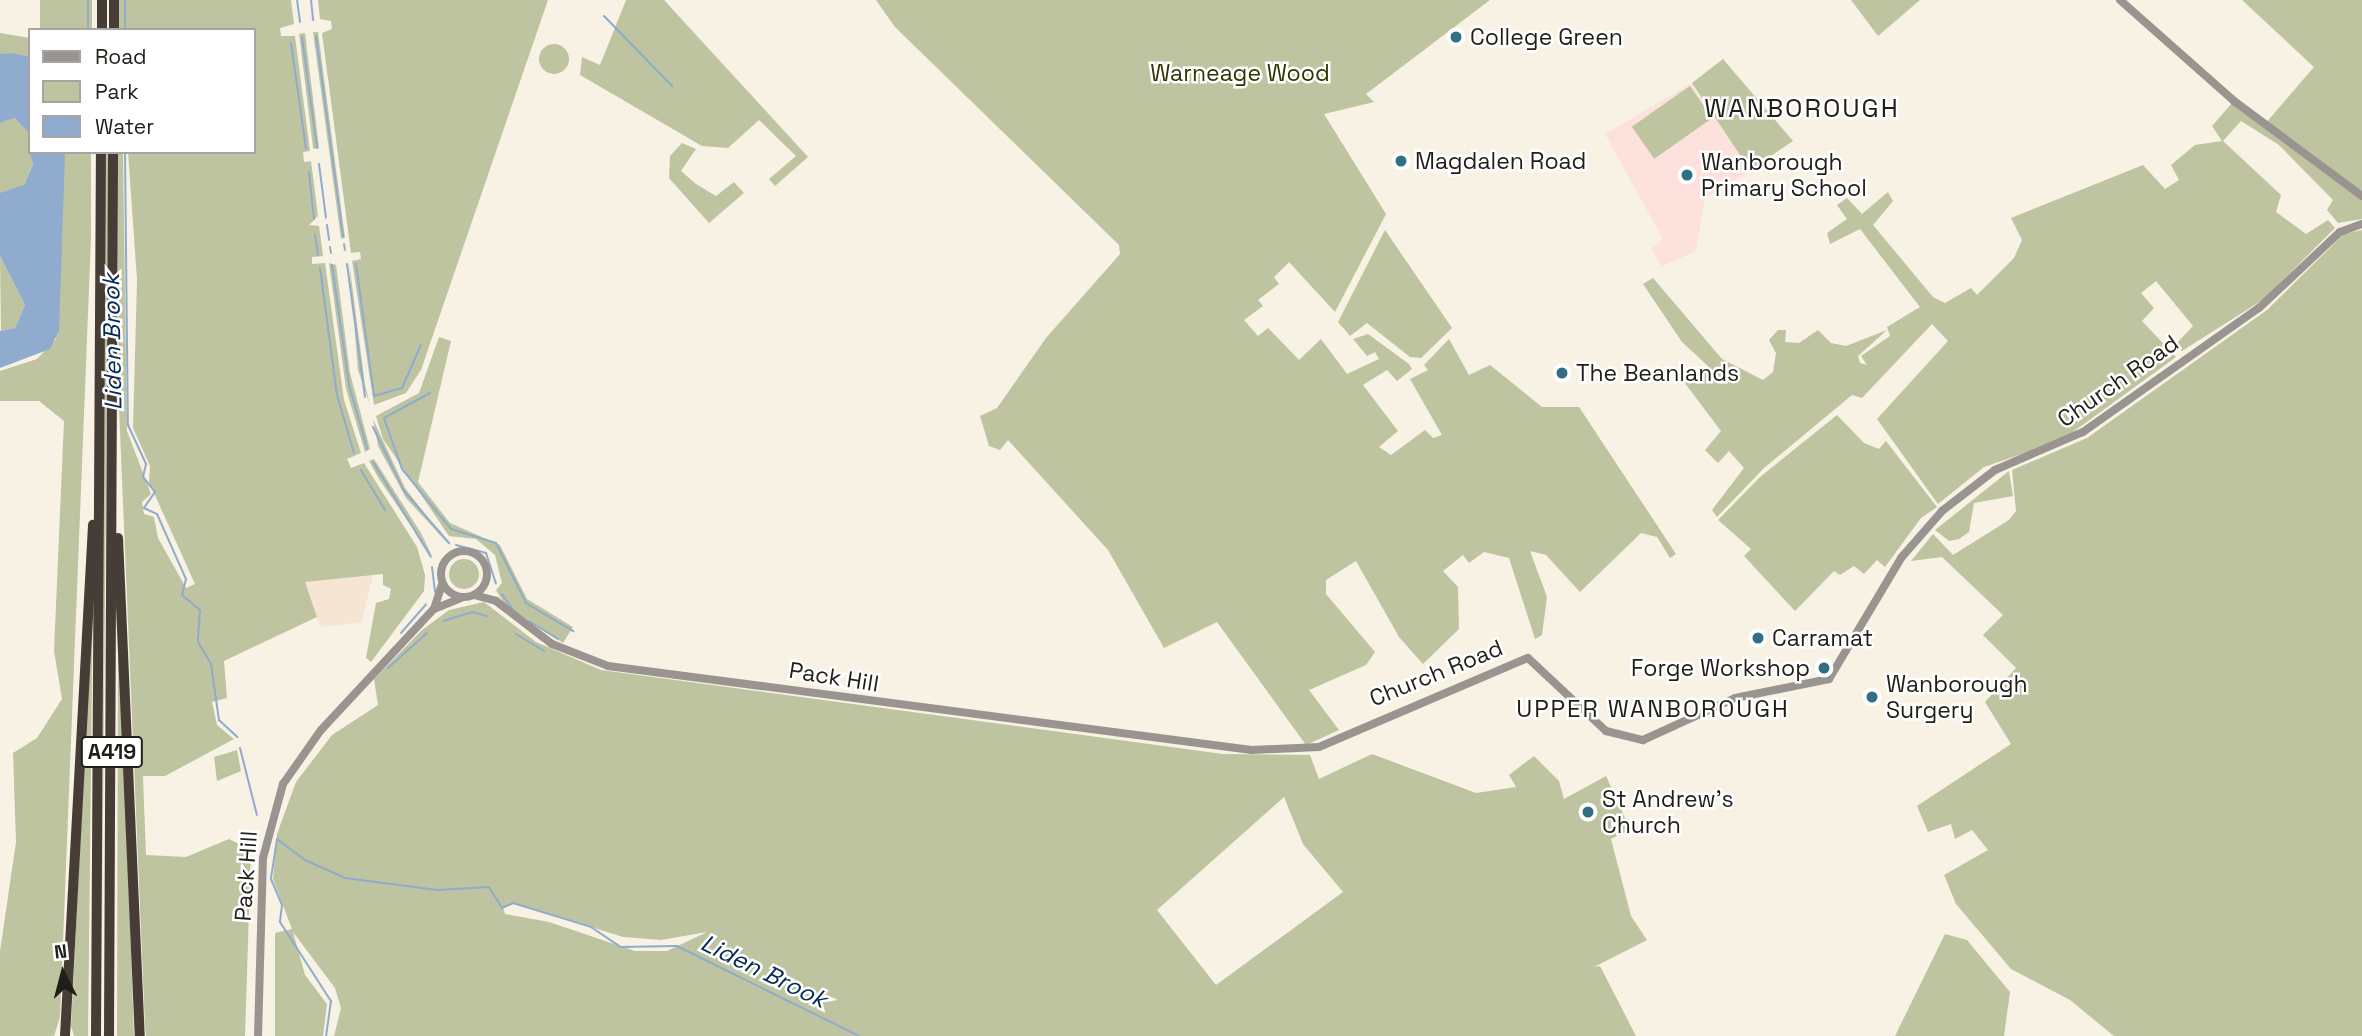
<!DOCTYPE html>
<html>
<head>
<meta charset="utf-8">
<style>
  body { margin:0 }
  #map { position:relative; width:2362px; height:1036px; overflow:hidden; background:#f7f2e4; font-family:"Space Grotesk",sans-serif }
  div>[style] { position:absolute }
  [style*='--x'] { left:calc(var(--x)*1px); top:calc(var(--y)*1px); width:calc(var(--w)*1px); rotate:calc(var(--a)*1deg) }
  .industrial>* { inset:0; background:#f7e5d4 }
  .education>* { inset:0; background:#fce1dd }
  .green>* { inset:0; background:#bec3a0; transform-origin:0 0 }
  .round { border-radius:50% }
  .water>* { inset:0; background:#8fabcd }
  .stream>* { height:2px; margin:-1px; padding:0 1px; transform-origin:1px; border-radius:1px; background:#8fabcd }
  .tertiary>* { height:8px; margin:-4px; padding:0 4px; transform-origin:4px; border-radius:4px; background:#9a9491 }
  .tertiary>.ring { margin:-4px; padding:0; box-sizing:content-box; background:none; border:8px solid #9a9491; border-radius:50% }
  .trunk>* { height:10px; margin:-5px; padding:0 5px; transform-origin:5px; border-radius:5px; background:#463d36 }
  .dots>* { width:19px; height:19px; translate:-50% -50%; box-sizing:border-box; border:4px solid #fff; border-radius:50% }
  span { translate:-50% -50%; white-space:nowrap; text-align:center; line-height:1.15; -webkit-text-stroke:5px #fff; paint-order:stroke }
  .shield-label span { padding:2px 5px; background:#fff; border:2px solid; border-radius:5px; -webkit-text-stroke-width:0 }
  .shield-label { font-size:21px; color:#201e19; font-weight:700 }
  .poi-label { font-size:23px; color:#201e19 }
  .left { translate:0 -50%; text-align:left }
  .right { translate:-100% -50%; text-align:right }
  .park-label { font-size:23px; color:#323500 }
  .street-label { font-size:23px; color:#201e19 }
  .water-label { font-size:24px; color:#042b57; font-style:italic }
  .neighbourhood-label { font-size:24px; color:#201e19; letter-spacing:2px }
  .quarter-label { font-size:26px; color:#201e19; letter-spacing:2px }
  .legend { position:absolute; left:28px; top:28px; width:228px; height:126px; box-sizing:border-box; background:#fff; border:2px solid #a6a5a3; margin:0; padding:9px 12px; list-style:none; font-size:21px; color:#201e19 }
  .legend li { display:flex; align-items:center; gap:14px; height:35px }
  .legend b { width:35px; border:2px solid #a6a5a3 }
  .north { position:absolute; left:28px; top:938px; width:70px; height:70px; -webkit-text-stroke:5px #fff; paint-order:stroke; rotate:354deg; font-size:19px; font-weight:700; line-height:28px; text-align:center; color:#201e19 }
  .north::after { content:''; display:block; margin:auto; width:24px; height:32px; background:#201e19; clip-path:polygon(50% 0,100% 100%,50% 72%,0 100%) }
</style>
</head>
<body>
<div id="map">
  <div class="industrial">
    <div style="clip-path:polygon(373px 574px,362px 622px,320px 627px,304px 582px)"></div>
  </div>
  <div class="education">
    <div style="clip-path:polygon(1692px 83px,1750px 171px,1705px 198px,1696px 251px,1662px 266px,1651px 249px,1663px 239px,1605px 134px)"></div>
  </div>
  <div class="green">
    <div style="left:40px;top:0;width:52px;height:30px"></div>
    <div style="clip-path:polygon(118px 0,291px 0,294px 24px,280px 28px,281px 36px,295px 36px,310px 151px,303px 152px,304px 162px,311px 161px,318px 216px,309px 225px,319px 226px,323px 256px,312px 257px,312px 264px,325px 263px,344px 400px,361px 453px,347px 459px,351px 468px,364px 463px,417px 547px,425px 575px,424px 591px,371px 662px,366px 658px,376px 603px,389px 599px,391px 589px,383px 585px,383px 574px,305px 582px,317px 617px,224px 661px,227px 698px,212px 702px,217px 725px,234px 739px,165px 776px,143px 776px,146px 855px,186px 857px,229px 839px,251px 850px,245px 1036px,146px 1036px,145px 1026px,119px 408px,117px 152px,123px 152px,127px 431px,151px 494px,142px 502px,144px 514px,154px 517px,158px 538px,186px 588px,195px 584px,149px 482px,150px 466px,133px 428px,137px 280px,128px 152px,254px 152px,254px 30px,118px 30px)"></div>
    <div style="clip-path:polygon(318px 0,548px 0,421px 370px,406px 393px,374px 405px,352px 261px,361px 259px,360px 252px,351px 253px,322px 33px,332px 29px,331px 21px,320px 19px)"></div>
    <div style="clip-path:polygon(626px 0,664px 0,808px 157px,775px 186px,769px 179px,796px 156px,759px 120px,728px 148px,702px 146px,580px 75px,582px 57px,600px 65px)"></div>
    <div style="clip-path:polygon(876px 0,1490px 0,1366px 94px,1374px 102px,1324px 114px,1386px 214px,1335px 312px,1289px 262px,1274px 277px,1279px 284px,1258px 300px,1263px 306px,1244px 320px,1258px 336px,1268px 328px,1299px 360px,1321px 339px,1347px 374px,1379px 359px,1375px 352px,1367px 356px,1353px 339px,1368px 334px,1409px 364px,1412px 369px,1397px 381px,1387px 370px,1363px 385px,1398px 431px,1379px 447px,1391px 455px,1425px 430px,1433px 438px,1442px 435px,1410px 379px,1428px 370px,1424px 365px,1449px 339px,1469px 375px,1490px 365px,1542px 407px,1579px 407px,1676px 554px,1670px 558px,1657px 537px,1641px 533px,1580px 592px,1546px 555px,1530px 551px,1547px 597px,1542px 635px,1535px 639px,1509px 558px,1484px 552px,1469px 563px,1463px 555px,1443px 571px,1458px 587px,1459px 629px,1423px 664px,1399px 637px,1356px 561px,1326px 580px,1326px 594px,1375px 652px,1366px 665px,1309px 690px,1339px 730px,1306px 745px,1217px 622px,1164px 648px,1108px 550px,1008px 440px,1000px 450px,989px 446px,980px 416px,997px 408px,1046px 338px,1120px 254px,1119px 245px,895px 27px)"></div>
    <div style="clip-path:polygon(1851px 0,1920px 0,1878px 36px)"></div>
    <div style="clip-path:polygon(2242px 0,2362px 0,2362px 219px,2338px 223px,2327px 210px,2333px 200px,2279px 145px,2241px 121px,2223px 141px,2281px 195px,2276px 212px,2306px 234px,2328px 220px,2335px 228px,2264px 299px,2182px 351px,2175px 345px,2193px 326px,2156px 281px,2141px 293px,2154px 308px,2142px 321px,2176px 357px,2062px 440px,1984px 467px,1938px 504px,1877px 419px,1948px 341px,1932px 324px,1862px 398px,1852px 395px,1764px 468px,1717px 517px,1712px 510px,1744px 468px,1729px 451px,1718px 463px,1705px 450px,1721px 431px,1684px 382px,1709px 367px,1682px 342px,1643px 284px,1653px 278px,1722px 359px,1763px 380px,1773px 372px,1776px 353px,1769px 340px,1778px 330px,1786px 330px,1785px 342px,1799px 343px,1818px 330px,1831px 343px,1846px 346px,1887px 330px,1858px 356px,1860px 363px,1867px 365px,1861px 356px,1890px 336px,1887px 327px,1920px 307px,1860px 229px,1830px 244px,1827px 233px,1847px 219px,1837px 205px,1847px 198px,1862px 214px,1888px 192px,1893px 201px,1873px 225px,1933px 297px,1945px 303px,1971px 288px,1977px 295px,2014px 258px,2022px 240px,2011px 218px,2143px 165px,2165px 189px,2179px 180px,2171px 165px,2195px 145px,2222px 141px,2212px 126px,2232px 103px,2265px 124px,2314px 67px)"></div>
    <div style="clip-path:polygon(313px 32px,318px 32px,345px 238px,341px 239px)"></div>
    <div style="clip-path:polygon(0 33px,30px 38px,30px 57px,0 54px)"></div>
    <div style="left:305px;top:33px;width:116px;height:6px;rotate:83deg"></div>
    <div class="round" style="left:539px;top:44px;width:30px;height:30px"></div>
    <div style="clip-path:polygon(1723px 59px,1793px 141px,1750px 170px,1692px 83px)"></div>
    <div style="left:1690px;top:86px;width:39px;height:71px;rotate:55deg"></div>
    <div style="clip-path:polygon(15px 118px,30px 135px,33px 165px,24px 185px,7px 195px,0 193px,0 123px)"></div>
    <div style="clip-path:polygon(682px 143px,696px 149px,681px 171px,696px 184px,716px 196px,734px 182px,744px 193px,709px 223px,669px 178px,670px 156px)"></div>
    <div style="clip-path:polygon(64px 152px,91px 152px,91px 238px,60px 1017px,54px 1036px,0 1036px,0 951px,16px 842px,13px 753px,37px 738px,62px 699px,54px 651px,64px 421px,39px 401px,0 401px,0 371px,37px 359px,56px 339px)"></div>
    <div style="clip-path:polygon(105px 152px,109px 152px,101px 1036px,103px 754px)"></div>
    <div style="clip-path:polygon(1385px 230px,1452px 328px,1421px 358px,1410px 357px,1367px 323px,1350px 336px,1338px 322px)"></div>
    <div style="clip-path:polygon(2362px 230px,2362px 1036px,2114px 1036px,2070px 1000px,2011px 969px,1956px 904px,1944px 875px,1988px 850px,1972px 830px,1955px 839px,1951px 824px,1928px 832px,1917px 806px,2011px 744px,1985px 702px,2016px 668px,1983px 635px,2003px 615px,1942px 557px,1911px 561px,1933px 534px,1953px 555px,2009px 520px,2016px 511px,2012px 470px,2087px 438px,2267px 310px,2344px 234px)"></div>
    <div style="clip-path:polygon(0 256px,25px 305px,15px 328px,1px 331px)"></div>
    <div style="clip-path:polygon(349px 261px,365px 385px,370px 405px,358px 370px)"></div>
    <div style="clip-path:polygon(329px 263px,336px 265px,350px 373px,370px 449px,365px 452px,346px 389px)"></div>
    <div style="clip-path:polygon(439px 337px,451px 341px,418px 482px,450px 523px,500px 545px,527px 599px,573px 627px,563px 643px,505px 605px,496px 590px,502px 583px,495px 555px,476px 539px,449px 536px,383px 439px,376px 416px,419px 393px)"></div>
    <div style="clip-path:polygon(1837px 415px,1864px 443px,1879px 449px,1886px 441px,1937px 507px,1921px 518px,1885px 567px,1877px 560px,1864px 574px,1854px 566px,1840px 575px,1834px 571px,1795px 611px,1744px 556px,1751px 549px,1718px 520px,1760px 477px)"></div>
    <div style="clip-path:polygon(373px 419px,405px 488px,450px 546px,406px 498px,378px 446px)"></div>
    <div style="clip-path:polygon(374px 459px,421px 533px,433px 558px,379px 479px,369px 461px)"></div>
    <div style="clip-path:polygon(2009px 471px,2013px 496px,1974px 503px,1969px 532px,1959px 539px,1949px 541px,1935px 530px)"></div>
    <div class="round" style="left:449px;top:559px;width:30px;height:30px"></div>
    <div style="clip-path:polygon(93px 589px,88px 1036px,74px 1036px,71px 1026px)"></div>
    <div style="clip-path:polygon(evenodd,484px 602px,536px 642px,601px 670px,1223px 754px,1310px 755px,1319px 779px,1372px 754px,1476px 793px,1516px 787px,1509px 775px,1534px 756px,1559px 781px,1564px 799px,1606px 776px,1630px 829px,1611px 839px,1631px 916px,1647px 940px,1594px 967px,1600px 966px,1636px 1036px,334px 1036px,341px 1008px,335px 988px,293px 932px,305px 975px,327px 1004px,323px 1036px,275px 1036px,275px 933px,292px 929px,273px 879px,277px 834px,296px 782px,332px 735px,378px 705px,374px 679px,422px 630px,449px 610px,484px 602px,1284px 797px,1303px 844px,1343px 892px,1216px 985px,1157px 910px,1284px 797px,484px 602px,515px 903px,623px 937px,661px 940px,707px 932px,667px 951px,635px 951px,549px 922px,505px 914px,503px 908px,515px 903px)"></div>
    <div style="clip-path:polygon(118px 648px,120px 648px,134px 1036px,117px 1036px)"></div>
    <div style="clip-path:polygon(237px 750px,241px 771px,217px 781px,214px 757px)"></div>
    <div style="clip-path:polygon(1945px 934px,1967px 940px,2010px 992px,2004px 1036px,1895px 1036px)"></div>
  </div>
  <div class="water">
    <div style="clip-path:polygon(12px 53px,30px 57px,30px 135px,15px 118px,0 123px,0 54px)"></div>
    <div style="clip-path:polygon(30px 152px,65px 152px,59px 331px,50px 349px,0 368px,0 331px,15px 328px,25px 305px,0 256px,0 193px,24px 185px,33px 165px)"></div>
  </div>
  <div class="stream">
    <div style="--x:297;--y:0;--w:22;--a:82"></div>
    <div style="--x:311;--y:0;--w:20;--a:84"></div>
    <div style="--x:604;--y:16;--w:98;--a:45.8"></div>
    <div style="--x:88;--y:27;--w:27;--a:-90"></div>
    <div style="--x:125;--y:30;--w:30;--a:-90"></div>
    <div style="--x:316;--y:36;--w:202;--a:82.3"></div>
    <div style="--x:302;--y:37;--w:112;--a:82.3"></div>
    <div style="--x:291;--y:43;--w:107;--a:81.9"></div>
    <div style="--x:125;--y:152;--w:273;--a:89.4"></div>
    <div style="--x:128;--y:425;--w:43;--a:65.2"></div>
    <div style="--x:146;--y:464;--w:13;--a:103"></div>
    <div style="--x:143;--y:477;--w:19;--a:51"></div>
    <div style="--x:155;--y:492;--w:19;--a:125"></div>
    <div style="--x:144;--y:508;--w:14;--a:25"></div>
    <div style="--x:157;--y:514;--w:71;--a:66"></div>
    <div style="--x:186;--y:579;--w:16;--a:104"></div>
    <div style="--x:182;--y:595;--w:23;--a:40"></div>
    <div style="--x:200;--y:610;--w:32;--a:94"></div>
    <div style="--x:198;--y:642;--w:26;--a:59"></div>
    <div style="--x:211;--y:664;--w:57;--a:81.9"></div>
    <div style="--x:219;--y:720;--w:25;--a:43"></div>
    <div style="--x:319;--y:164;--w:54;--a:82.6"></div>
    <div style="--x:309;--y:172;--w:47;--a:83.9"></div>
    <div style="--x:327;--y:225;--w:15;--a:82"></div>
    <div style="--x:315;--y:235;--w:20;--a:81"></div>
    <div style="--x:344;--y:244;--w:6;--a:81"></div>
    <div style="--x:330;--y:247;--w:6;--a:81"></div>
    <div style="--x:347;--y:264;--w:134;--a:82.3"></div>
    <div style="--x:356;--y:264;--w:133;--a:82.2"></div>
    <div style="--x:374;--y:396;--w:29;--a:-16"></div>
    <div style="--x:402;--y:388;--w:47;--a:-66.2"></div>
    <div style="--x:332;--y:265;--w:121;--a:81.9"></div>
    <div style="--x:349;--y:385;--w:66;--a:74.1"></div>
    <div style="--x:320;--y:268;--w:128;--a:82.4"></div>
    <div style="--x:337;--y:395;--w:60;--a:73.7"></div>
    <div style="--x:430;--y:393;--w:52;--a:151.5"></div>
    <div style="--x:384;--y:418;--w:54;--a:70.6"></div>
    <div style="--x:402;--y:469;--w:77;--a:50.8"></div>
    <div style="--x:451;--y:529;--w:47;--a:17.3"></div>
    <div style="--x:496;--y:543;--w:67;--a:63.4"></div>
    <div style="--x:526;--y:603;--w:55;--a:30.8"></div>
    <div style="--x:373;--y:427;--w:71;--a:64.2"></div>
    <div style="--x:404;--y:491;--w:69;--a:49.1"></div>
    <div style="--x:373;--y:462;--w:111;--a:58.6"></div>
    <div style="--x:361;--y:470;--w:47;--a:59"></div>
    <div style="--x:456;--y:545;--w:31;--a:15"></div>
    <div style="--x:486;--y:553;--w:32;--a:72"></div>
    <div style="--x:432;--y:567;--w:25;--a:83"></div>
    <div style="--x:502;--y:594;--w:19;--a:55"></div>
    <div style="--x:443;--y:621;--w:30;--a:-17"></div>
    <div style="--x:472;--y:612;--w:16;--a:15"></div>
    <div style="--x:529;--y:621;--w:34;--a:32"></div>
    <div style="--x:401;--y:633;--w:38;--a:-49"></div>
    <div style="--x:516;--y:634;--w:33;--a:31"></div>
    <div style="--x:388;--y:668;--w:52;--a:-41.9"></div>
    <div style="--x:240;--y:748;--w:69;--a:75.8"></div>
    <div style="--x:277;--y:839;--w:35;--a:37"></div>
    <div style="--x:305;--y:860;--w:44;--a:24.2"></div>
    <div style="--x:345;--y:878;--w:93;--a:7.4"></div>
    <div style="--x:437;--y:890;--w:52;--a:-3.3"></div>
    <div style="--x:489;--y:887;--w:25;--a:58"></div>
    <div style="--x:502;--y:908;--w:12;--a:-24"></div>
    <div style="--x:513;--y:903;--w:82;--a:17.1"></div>
    <div style="--x:591;--y:927;--w:36;--a:34"></div>
    <div style="--x:621;--y:947;--w:56;--a:-1"></div>
    <div style="--x:677;--y:946;--w:203;--a:26.3"></div>
    <div style="--x:277;--y:840;--w:39;--a:99"></div>
    <div style="--x:271;--y:879;--w:28;--a:67"></div>
    <div style="--x:282;--y:905;--w:17;--a:97"></div>
    <div style="--x:280;--y:922;--w:94;--a:57.2"></div>
    <div style="--x:331;--y:1001;--w:35;--a:98"></div>
  </div>
  <div class="tertiary">
    <div style="--x:2120;--y:0;--w:152;--a:41.5"></div>
    <div style="--x:2234;--y:101;--w:159;--a:36.6"></div>
    <div class="ring" style="left:441px;top:551px;width:38px;height:38px"></div>
    <div style="--x:474;--y:595;--w:23;--a:15"></div>
    <div style="--x:496;--y:601;--w:71;--a:37.5"></div>
    <div style="--x:552;--y:644;--w:60;--a:21.4"></div>
    <div style="--x:608;--y:666;--w:649;--a:7.43"></div>
    <div style="--x:1252;--y:750;--w:67;--a:-2.6"></div>
    <div style="--x:1319;--y:747;--w:227;--a:-23.1"></div>
    <div style="--x:1528;--y:658;--w:107;--a:43.1"></div>
    <div style="--x:1606;--y:731;--w:38;--a:14"></div>
    <div style="--x:1643;--y:740;--w:101;--a:-24.5"></div>
    <div style="--x:1735;--y:698;--w:96;--a:-11.4"></div>
    <div style="--x:1829;--y:679;--w:141;--a:-59.2"></div>
    <div style="--x:1901;--y:558;--w:62;--a:-48.9"></div>
    <div style="--x:1942;--y:511;--w:67;--a:-37.7"></div>
    <div style="--x:1995;--y:470;--w:96;--a:-23.4"></div>
    <div style="--x:2083;--y:432;--w:215;--a:-35.2"></div>
    <div style="--x:2259;--y:308;--w:111;--a:-43.2"></div>
    <div style="--x:2340;--y:232;--w:23;--a:-20"></div>
    <div style="--x:434;--y:609;--w:26;--a:-72"></div>
    <div style="--x:258;--y:1036;--w:178;--a:-88.4"></div>
    <div style="--x:263;--y:858;--w:77;--a:-74.9"></div>
    <div style="--x:283;--y:784;--w:66;--a:-54.9"></div>
    <div style="--x:321;--y:730;--w:166;--a:-47"></div>
    <div style="--x:434;--y:609;--w:29;--a:-22"></div>
  </div>
  <div class="trunk">
    <div style="--x:102;--y:30;--w:30;--a:-90"></div>
    <div style="--x:114;--y:30;--w:30;--a:-90"></div>
    <div style="--x:118;--y:538;--w:498;--a:87.5"></div>
    <div style="--x:65;--y:1036;--w:512;--a:-86.86"></div>
    <div style="--x:96;--y:1036;--w:884;--a:-89.68"></div>
    <div style="--x:109;--y:1036;--w:884;--a:-89.74"></div>
  </div>
  <div class="dots">
    <div style="left:1456px;top:37px;background:#326f85"></div>
    <div style="left:1401px;top:161px;background:#326f85"></div>
    <div style="left:1687px;top:175px;background:#326f85"></div>
    <div style="left:1562px;top:373px;background:#326f85"></div>
    <div style="left:1758px;top:638px;background:#326f85"></div>
    <div style="left:1824px;top:668px;background:#326f85"></div>
    <div style="left:1872px;top:697px;background:#326f85"></div>
    <div style="left:1588px;top:812px;background:#326f85"></div>
  </div>
  <div class="shield-label">
    <span style="left:112px;top:752px">A419</span>
  </div>
  <div class="poi-label">
    <span class="left" style="left:1470px;top:37px">College Green</span>
    <span class="left" style="left:1415px;top:161px">Magdalen Road</span>
    <span class="left" style="left:1701px;top:175px">Wanborough<br>Primary School</span>
    <span class="left" style="left:1576px;top:373px">The Beanlands</span>
    <span class="left" style="left:1772px;top:638px">Carramat</span>
    <span class="right" style="left:1810px;top:668px">Forge Workshop</span>
    <span class="left" style="left:1886px;top:697px">Wanborough<br>Surgery</span>
    <span class="left" style="left:1602px;top:812px">St Andrew's<br>Church</span>
  </div>
  <div class="park-label">
    <span style="left:1240px;top:73px">Warneage Wood</span>
  </div>
  <div class="street-label">
    <span style="left:2118px;top:381px;rotate:-35deg">Church Road</span>
    <span style="left:1436px;top:673px;rotate:-22deg">Church Road</span>
    <span style="left:834px;top:677px;rotate:9deg">Pack Hill</span>
    <span style="left:246px;top:876px;rotate:-86deg">Pack Hill</span>
  </div>
  <div class="water-label">
    <span style="left:112px;top:342px;rotate:-91deg">Liden Brook</span>
    <span style="left:764px;top:971px;rotate:26deg">Liden Brook</span>
  </div>
  <div class="neighbourhood-label">
    <span style="left:1653px;top:709px">UPPER WANBOROUGH</span>
  </div>
  <div class="quarter-label">
    <span style="left:1802px;top:109px">WANBOROUGH</span>
  </div>
  <ul class="legend">
  <li><b style="height:9px;background:#9a9491"></b>Road</li>
  <li><b style="height:19px;background:#bec3a0"></b>Park</li>
  <li><b style="height:19px;background:#8fabcd"></b>Water</li>
  </ul>
  <div class="north">N</div>
</div>
</body>
</html>
